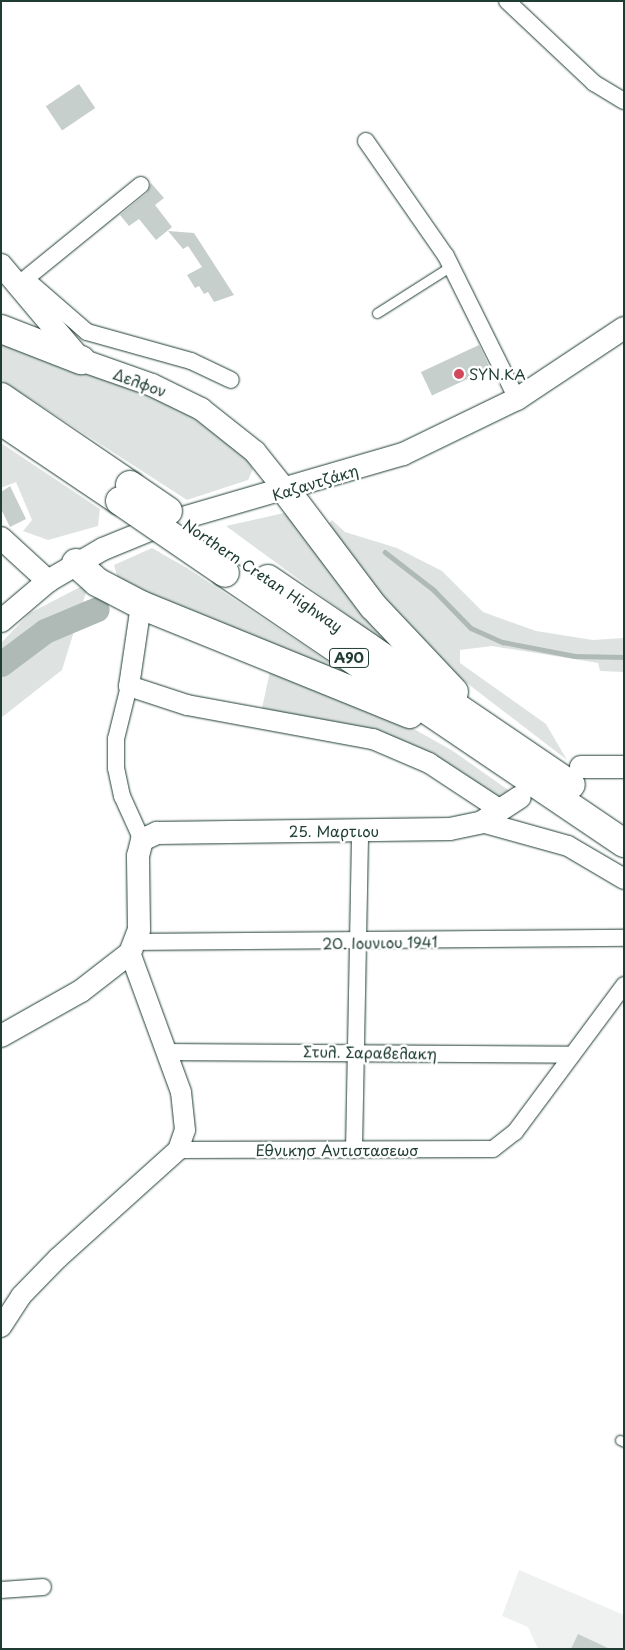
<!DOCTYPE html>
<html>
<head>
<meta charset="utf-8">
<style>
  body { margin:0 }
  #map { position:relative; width:625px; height:1650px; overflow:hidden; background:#fff; font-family:"Playpen Sans",sans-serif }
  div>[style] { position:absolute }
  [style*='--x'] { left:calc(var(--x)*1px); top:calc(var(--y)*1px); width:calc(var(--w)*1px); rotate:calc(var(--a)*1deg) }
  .built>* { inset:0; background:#eef1f0 }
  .green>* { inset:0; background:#dee3e2 }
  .stream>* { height:4.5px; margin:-2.25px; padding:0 2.25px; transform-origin:2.25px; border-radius:2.25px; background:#afbab7 }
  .river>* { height:25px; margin:-12.5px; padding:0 12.5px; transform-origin:12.5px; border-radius:12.5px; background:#afbab7 }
  .building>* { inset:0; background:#c7cfcc; transform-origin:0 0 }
  .roads { filter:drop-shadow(0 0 1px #1f3d34) drop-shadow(0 0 1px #1f3d34) }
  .service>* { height:9px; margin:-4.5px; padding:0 4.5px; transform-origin:4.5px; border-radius:4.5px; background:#fff }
  .minor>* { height:16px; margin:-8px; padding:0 8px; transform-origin:8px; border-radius:8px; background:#fff }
  .tertiary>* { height:20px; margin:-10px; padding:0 10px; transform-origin:10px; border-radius:10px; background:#fff }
  .secondary>* { height:22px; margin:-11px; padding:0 11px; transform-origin:11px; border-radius:11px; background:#fff }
  .motorway>* { height:28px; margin:-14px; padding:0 14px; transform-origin:14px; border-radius:14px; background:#fff }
  .bridges { filter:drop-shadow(0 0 1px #1f3d34) drop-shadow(0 0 1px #1f3d34) }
  .motorway-bridge>* { height:28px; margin:-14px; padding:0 14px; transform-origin:14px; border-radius:14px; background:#fff }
  .dots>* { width:14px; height:14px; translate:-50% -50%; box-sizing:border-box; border:2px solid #fff; border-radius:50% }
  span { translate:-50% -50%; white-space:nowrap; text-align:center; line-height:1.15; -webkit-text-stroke:5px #fff; paint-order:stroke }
  .shield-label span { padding:1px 4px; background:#fff; border:1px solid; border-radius:4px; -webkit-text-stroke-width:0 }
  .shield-label { font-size:14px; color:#1f3d34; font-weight:700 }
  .poi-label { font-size:15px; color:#1f3d34 }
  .left { translate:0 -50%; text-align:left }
  .street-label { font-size:15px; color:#1f3d34 }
  .frame { position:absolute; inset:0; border:2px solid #1f3d34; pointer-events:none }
</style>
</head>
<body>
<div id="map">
  <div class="built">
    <div style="clip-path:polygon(519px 1570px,624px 1615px,624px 1649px,538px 1649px,528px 1627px,502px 1616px)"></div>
  </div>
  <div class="green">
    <div style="clip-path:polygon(1px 335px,167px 399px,245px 455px,253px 469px,248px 480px,187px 500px,1px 380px)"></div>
    <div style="clip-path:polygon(1px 443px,100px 509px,98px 526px,48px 540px,23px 531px,32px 520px,16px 482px,1px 488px)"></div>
    <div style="clip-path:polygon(284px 513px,292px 520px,413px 663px,226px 526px)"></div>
    <div style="clip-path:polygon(332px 520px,345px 532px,397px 548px,442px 571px,483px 612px,536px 631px,593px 640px,624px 638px,624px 672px,600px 671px,598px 663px,492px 646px,460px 650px,460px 663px,546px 724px,567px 760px,415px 643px,324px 530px)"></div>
    <div style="clip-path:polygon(152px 548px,187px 568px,362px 684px,142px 596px,118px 579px,114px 565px)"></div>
    <div style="clip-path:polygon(82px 586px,88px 586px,62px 670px,1px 718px,1px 643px,30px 613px)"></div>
    <div style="clip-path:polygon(272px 662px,375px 707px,453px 751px,511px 792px,495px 799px,406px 742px,262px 708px)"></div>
  </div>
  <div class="stream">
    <div style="--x:385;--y:552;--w:62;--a:37.8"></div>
    <div style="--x:434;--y:590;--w:53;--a:45.8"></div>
    <div style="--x:471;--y:628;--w:35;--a:24"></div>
    <div style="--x:503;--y:642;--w:73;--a:11"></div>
    <div style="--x:575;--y:656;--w:49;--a:1.2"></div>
  </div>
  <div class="river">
    <div style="--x:1;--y:664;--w:55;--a:-36.9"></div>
    <div style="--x:45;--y:631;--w:56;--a:-22.9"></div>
  </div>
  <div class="building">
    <div style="left:79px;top:84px;width:29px;height:40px;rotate:56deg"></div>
    <div style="clip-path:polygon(151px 183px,164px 198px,155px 205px,172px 227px,156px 240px,139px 219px,129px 226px,120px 215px,147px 193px)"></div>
    <div style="clip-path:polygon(168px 231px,194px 233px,234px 295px,214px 302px,208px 292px,204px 294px,199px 286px,195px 288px,187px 275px,202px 267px,188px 246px,183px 249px)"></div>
    <div style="left:479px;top:345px;width:26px;height:64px;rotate:65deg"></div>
    <div style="clip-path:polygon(10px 486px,26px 519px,10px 527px,1px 509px,1px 492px)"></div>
    <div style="clip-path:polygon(578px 1634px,610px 1649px,571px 1649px)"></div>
  </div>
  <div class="roads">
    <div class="service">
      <div style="--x:377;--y:313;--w:88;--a:-32.4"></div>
      <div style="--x:620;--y:1440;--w:4;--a:27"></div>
    </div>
    <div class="minor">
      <div style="--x:507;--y:1;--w:120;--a:43.3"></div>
      <div style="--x:594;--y:83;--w:35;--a:31"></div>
      <div style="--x:366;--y:141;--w:140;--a:55.2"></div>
      <div style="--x:446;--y:256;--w:160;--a:63.6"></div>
      <div style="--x:26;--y:279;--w:81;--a:41"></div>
      <div style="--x:87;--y:332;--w:108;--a:15.6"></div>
      <div style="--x:191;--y:361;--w:44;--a:25.4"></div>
      <div style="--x:19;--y:284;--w:157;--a:-39.1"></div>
      <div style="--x:129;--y:686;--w:55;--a:103.8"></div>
      <div style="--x:116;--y:739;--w:29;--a:90"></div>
      <div style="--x:116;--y:768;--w:29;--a:78"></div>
      <div style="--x:122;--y:796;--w:48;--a:65.6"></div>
      <div style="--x:137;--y:942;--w:487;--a:-0.5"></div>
      <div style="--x:170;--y:1052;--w:400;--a:0.4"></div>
      <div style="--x:178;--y:1150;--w:315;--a:-0.2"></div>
      <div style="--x:493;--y:1149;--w:28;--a:-38"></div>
      <div style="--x:515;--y:1132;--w:183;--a:-53.4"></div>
      <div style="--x:354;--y:1150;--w:319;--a:-88.9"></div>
      <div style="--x:1;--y:1590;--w:42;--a:-4.1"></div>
    </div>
    <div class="tertiary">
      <div style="--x:141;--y:605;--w:82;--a:98.4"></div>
      <div style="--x:129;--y:686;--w:61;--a:18.1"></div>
      <div style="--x:187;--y:705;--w:189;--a:10.4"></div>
      <div style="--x:373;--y:739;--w:61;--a:23.2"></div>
      <div style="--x:429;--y:763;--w:84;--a:33.3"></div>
      <div style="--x:482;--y:822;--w:89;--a:15.6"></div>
      <div style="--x:568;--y:846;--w:65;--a:30.5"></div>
      <div style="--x:1;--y:1327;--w:37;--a:-57"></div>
      <div style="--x:21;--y:1296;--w:53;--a:-45.8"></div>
      <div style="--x:58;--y:1258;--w:161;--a:-42"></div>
      <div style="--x:178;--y:1150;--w:21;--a:-71"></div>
      <div style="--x:185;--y:1130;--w:38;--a:-96"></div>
      <div style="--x:181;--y:1092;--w:148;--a:-110.1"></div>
    </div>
    <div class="secondary">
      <div style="--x:1;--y:265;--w:124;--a:49.9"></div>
      <div style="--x:81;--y:360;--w:75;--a:19.4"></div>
      <div style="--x:152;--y:385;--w:55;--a:26.1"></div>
      <div style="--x:201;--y:409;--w:69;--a:38.5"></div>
      <div style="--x:255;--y:452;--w:51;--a:51.3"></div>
      <div style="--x:1;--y:538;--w:64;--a:42.5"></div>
      <div style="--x:1;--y:621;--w:62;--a:-40.4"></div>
      <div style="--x:48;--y:581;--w:64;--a:-30.2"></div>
      <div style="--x:103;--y:549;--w:71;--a:-22.2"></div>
      <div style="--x:169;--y:522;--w:244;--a:-16.2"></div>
      <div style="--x:403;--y:454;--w:127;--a:-25.8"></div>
      <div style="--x:517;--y:399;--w:128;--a:-33.6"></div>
      <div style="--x:581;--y:767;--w:43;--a:0"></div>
      <div style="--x:1;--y:1036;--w:92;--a:-29.4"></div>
      <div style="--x:81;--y:991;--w:62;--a:-37.8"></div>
      <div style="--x:130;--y:953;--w:25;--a:-69"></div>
      <div style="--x:139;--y:930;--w:74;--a:-90.8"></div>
      <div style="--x:138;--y:856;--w:16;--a:-76"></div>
      <div style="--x:142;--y:840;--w:17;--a:-25"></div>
      <div style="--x:157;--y:833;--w:293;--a:-0.8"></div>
      <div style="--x:450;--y:829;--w:33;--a:-12"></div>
      <div style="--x:482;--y:822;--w:45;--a:-33.3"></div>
    </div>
    <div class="motorway">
      <div style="--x:1;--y:329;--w:86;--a:21.2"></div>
      <div style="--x:1;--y:397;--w:156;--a:34.3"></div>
      <div style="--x:1;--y:421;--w:143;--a:33.9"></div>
      <div style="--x:287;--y:492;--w:143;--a:53"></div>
      <div style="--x:373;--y:606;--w:118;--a:46.7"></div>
      <div style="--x:76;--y:563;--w:28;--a:42"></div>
      <div style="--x:97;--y:582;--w:50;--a:27.6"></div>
      <div style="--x:141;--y:605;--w:290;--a:22.1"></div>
      <div style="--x:225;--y:573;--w:482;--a:34.1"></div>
      <div style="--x:268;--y:579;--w:366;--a:34.2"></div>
    </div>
  </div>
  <div class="bridges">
    <div class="motorway-bridge">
      <div style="--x:130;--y:485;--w:46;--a:34.4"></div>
      <div style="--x:120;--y:501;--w:127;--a:34.4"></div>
    </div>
  </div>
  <div class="dots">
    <div style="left:459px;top:374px;background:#d1495b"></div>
  </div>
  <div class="shield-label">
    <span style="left:349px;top:658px">Α90</span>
  </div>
  <div class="poi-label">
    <span class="left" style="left:469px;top:374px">SYN.KA</span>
  </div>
  <div class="street-label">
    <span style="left:140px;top:382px;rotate:20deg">Δελφον</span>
    <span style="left:315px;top:482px;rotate:-17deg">Καζαντζάκη</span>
    <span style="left:263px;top:575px;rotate:34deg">Northern Cretan Highway</span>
    <span style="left:334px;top:831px">25. Μαρτιου</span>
    <span style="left:380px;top:942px;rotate:-1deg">20. Ιουνιου 1941</span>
    <span style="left:370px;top:1052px;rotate:1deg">Στυλ. Σαραβελακη</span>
    <span style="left:337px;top:1150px">Εθνικησ Αντιστασεωσ</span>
  </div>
  <div class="frame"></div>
</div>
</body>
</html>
